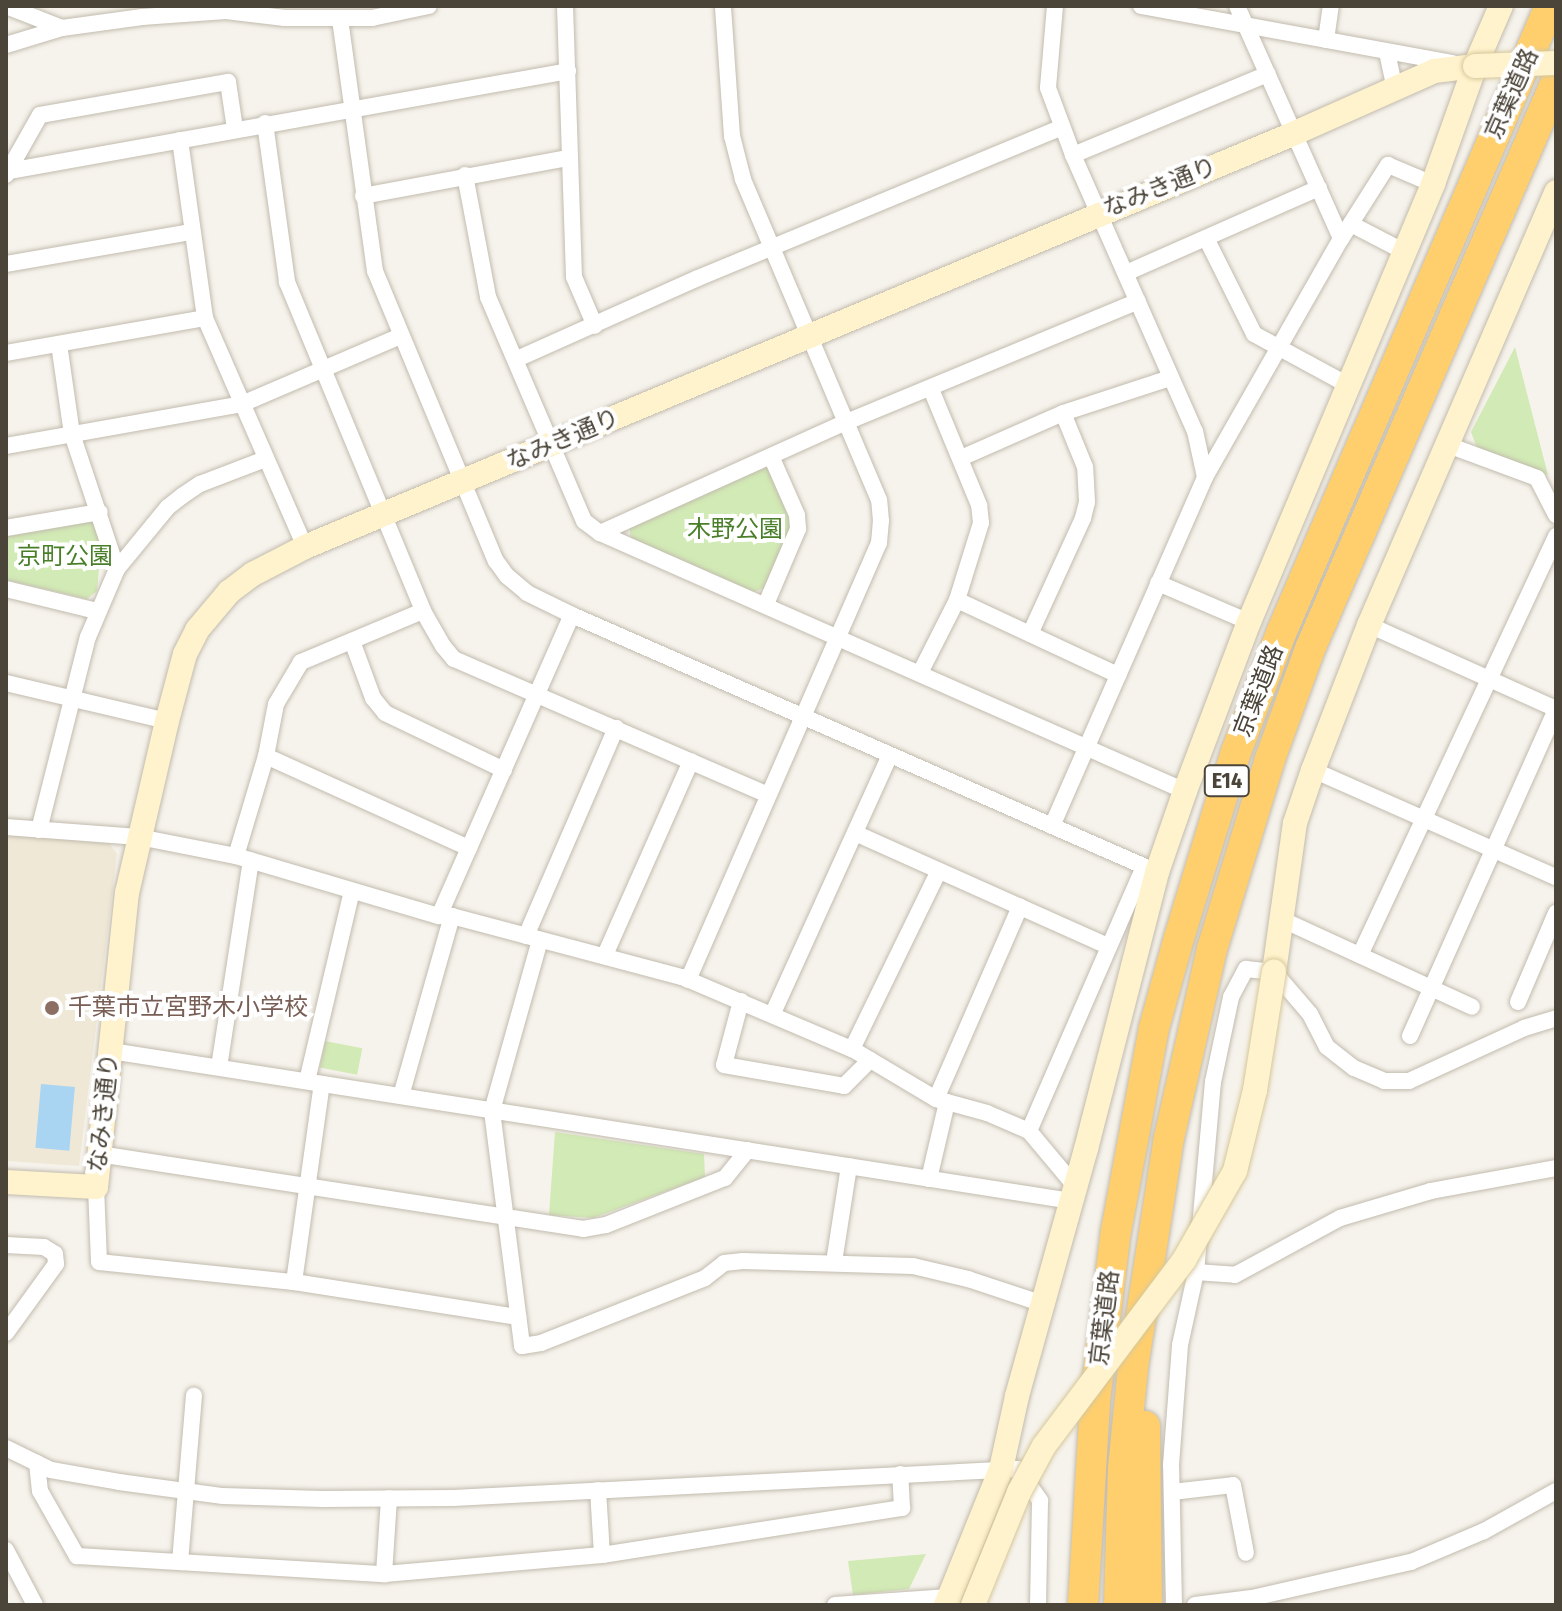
<!DOCTYPE html>
<html>
<head>
<meta charset="utf-8">
<style>
  body { margin:0 }
  #map { position:relative; width:1562px; height:1611px; overflow:hidden; background:#f6f3ec; font-family:"Fira Sans Condensed","Noto Sans JP",sans-serif }
  div>[style] { position:absolute }
  [style*='--x'] { left:calc(var(--x)*1px); top:calc(var(--y)*1px); width:calc(var(--w)*1px); rotate:calc(var(--a)*1deg) }
  .education>* { inset:0; background:#efe8d6 }
  .green>* { inset:0; background:#d2eab5; transform-origin:0 0 }
  .water>* { inset:0; background:#a9d4f2; transform-origin:0 0 }
  .roads { filter:drop-shadow(0 0 2px #c2bbae) drop-shadow(0 0 2px #c2bbae) }
  .street>* { height:16px; margin:-8px; padding:0 8px; transform-origin:8px; border-radius:8px; background:#fff }
  .secondary>* { height:24px; margin:-12px; padding:0 12px; transform-origin:12px; border-radius:12px; background:#fff3cd }
  .highway>* { height:30px; margin:-15px; padding:0 15px; transform-origin:15px; border-radius:15px; background:#ffcf6e }
  .bridges { filter:drop-shadow(0 0 2px #d6c79b) drop-shadow(0 0 2px #d6c79b) }
  .secondary-bridge>* { height:24px; margin:-12px; padding:0 12px; transform-origin:12px; border-radius:12px; background:#fff3cd }
  .dots>* { width:22px; height:22px; translate:-50% -50%; box-sizing:border-box; border:4px solid #fff; border-radius:50% }
  span { translate:-50% -50%; white-space:nowrap; text-align:center; line-height:1.15; -webkit-text-stroke:8px #fff; paint-order:stroke }
  .shield-label span { padding:2px 6px; background:#fff; border:2px solid; border-radius:6px; -webkit-text-stroke-width:0 }
  .shield-label { font-size:22px; color:#4b4439; font-weight:700 }
  .street-label { font-size:24px; color:#4b4439 }
  .park-label { font-size:24px; color:#4a7f2a }
  .education-label { font-size:24px; color:#785e54 }
  .left { translate:0 -50%; text-align:left }
  .frame { position:absolute; inset:0; border:8px solid #4b4439; pointer-events:none }
</style>
</head>
<body>
<div id="map">
  <div class="education">
    <div style="clip-path:polygon(6px 835px,109px 843px,117px 854px,79px 1166px,6px 1161px)"></div>
  </div>
  <div class="green">
    <div style="clip-path:polygon(1515px 347px,1548px 475px,1479px 453px,1471px 432px)"></div>
    <div style="clip-path:polygon(764px 462px,772px 468px,795px 520px,764px 588px,752px 593px,631px 540px,629px 523px)"></div>
    <div style="clip-path:polygon(94px 517px,103px 523px,97px 591px,87px 599px,6px 580px,6px 533px)"></div>
    <div style="left:325px;top:1041px;width:38px;height:27px;rotate:11deg"></div>
    <div style="clip-path:polygon(555px 1132px,704px 1154px,705px 1177px,593px 1218px,549px 1215px)"></div>
    <div style="clip-path:polygon(926px 1554px,909px 1589px,853px 1595px,848px 1561px)"></div>
  </div>
  <div class="water">
    <div style="left:41px;top:1084px;width:34px;height:64px;rotate:5deg"></div>
  </div>
  <div class="roads">
    <div class="street">
      <div style="--x:6;--y:6;--w:60;--a:21.4"></div>
      <div style="--x:565;--y:6;--w:271;--a:88.1"></div>
      <div style="--x:574;--y:277;--w:53;--a:66.8"></div>
      <div style="--x:1055;--y:6;--w:82;--a:94.9"></div>
      <div style="--x:1048;--y:88;--w:72;--a:69.5"></div>
      <div style="--x:1073;--y:155;--w:302;--a:66.2"></div>
      <div style="--x:1195;--y:431;--w:47;--a:77.7"></div>
      <div style="--x:1141;--y:6;--w:317;--a:10.4"></div>
      <div style="--x:1237;--y:6;--w:255;--a:65.9"></div>
      <div style="--x:340;--y:19;--w:254;--a:82.1"></div>
      <div style="--x:375;--y:271;--w:314;--a:67.4"></div>
      <div style="--x:496;--y:561;--w:19;--a:54"></div>
      <div style="--x:507;--y:576;--w:26;--a:40"></div>
      <div style="--x:527;--y:593;--w:50;--a:26.1"></div>
      <div style="--x:572;--y:615;--w:639;--a:23.72"></div>
      <div style="--x:1326;--y:40;--w:34;--a:-82"></div>
      <div style="--x:6;--y:45;--w:59;--a:-16.9"></div>
      <div style="--x:62;--y:28;--w:81;--a:-7.8"></div>
      <div style="--x:142;--y:17;--w:84;--a:-4.1"></div>
      <div style="--x:226;--y:11;--w:59;--a:6.8"></div>
      <div style="--x:285;--y:18;--w:87;--a:0"></div>
      <div style="--x:372;--y:18;--w:58;--a:-11.9"></div>
      <div style="--x:1387;--y:52;--w:39;--a:78"></div>
      <div style="--x:265;--y:123;--w:161;--a:82.1"></div>
      <div style="--x:287;--y:282;--w:356;--a:67.5"></div>
      <div style="--x:423;--y:611;--w:40;--a:60.3"></div>
      <div style="--x:443;--y:646;--w:17;--a:50"></div>
      <div style="--x:454;--y:659;--w:342;--a:23.4"></div>
      <div style="--x:180;--y:140;--w:180;--a:82"></div>
      <div style="--x:205;--y:318;--w:250;--a:66.4"></div>
      <div style="--x:1073;--y:155;--w:211;--a:-22.6"></div>
      <div style="--x:9;--y:171;--w:568;--a:-10.14"></div>
      <div style="--x:6;--y:175;--w:69;--a:-60.5"></div>
      <div style="--x:40;--y:115;--w:191;--a:-10"></div>
      <div style="--x:228;--y:82;--w:48;--a:81.5"></div>
      <div style="--x:465;--y:175;--w:124;--a:79.3"></div>
      <div style="--x:488;--y:297;--w:244;--a:66.8"></div>
      <div style="--x:584;--y:521;--w:20;--a:37"></div>
      <div style="--x:600;--y:533;--w:639;--a:23.8"></div>
      <div style="--x:363;--y:196;--w:209;--a:-10.5"></div>
      <div style="--x:1351;--y:224;--w:59;--a:27.4"></div>
      <div style="--x:1206;--y:238;--w:107;--a:63.4"></div>
      <div style="--x:1254;--y:334;--w:107;--a:28.5"></div>
      <div style="--x:6;--y:264;--w:189;--a:-9.8"></div>
      <div style="--x:1126;--y:273;--w:211;--a:-23.8"></div>
      <div style="--x:59;--y:344;--w:91;--a:81.8"></div>
      <div style="--x:72;--y:434;--w:142;--a:71.6"></div>
      <div style="--x:6;--y:353;--w:202;--a:-10"></div>
      <div style="--x:517;--y:359;--w:198;--a:-24.1"></div>
      <div style="--x:698;--y:278;--w:394;--a:-22.5"></div>
      <div style="--x:1448;--y:445;--w:95;--a:20.3"></div>
      <div style="--x:1537;--y:478;--w:42;--a:62.8"></div>
      <div style="--x:6;--y:446;--w:240;--a:-10.1"></div>
      <div style="--x:242;--y:404;--w:173;--a:-23.2"></div>
      <div style="--x:961;--y:458;--w:111;--a:-23.8"></div>
      <div style="--x:1063;--y:413;--w:113;--a:-18.1"></div>
      <div style="--x:6;--y:528;--w:95;--a:-9.7"></div>
      <div style="--x:600;--y:533;--w:268;--a:-24.3"></div>
      <div style="--x:844;--y:423;--w:318;--a:-22.5"></div>
      <div style="--x:1158;--y:583;--w:99;--a:23.2"></div>
      <div style="--x:6;--y:589;--w:94;--a:13.6"></div>
      <div style="--x:957;--y:600;--w:178;--a:25"></div>
      <div style="--x:766;--y:604;--w:82;--a:-66.9"></div>
      <div style="--x:798;--y:529;--w:14;--a:-94"></div>
      <div style="--x:797;--y:515;--w:64;--a:-113.8"></div>
      <div style="--x:1369;--y:625;--w:205;--a:24.2"></div>
      <div style="--x:1030;--y:634;--w:128;--a:-65.4"></div>
      <div style="--x:1083;--y:518;--w:16;--a:-76"></div>
      <div style="--x:1087;--y:502;--w:35;--a:-93"></div>
      <div style="--x:1085;--y:467;--w:58;--a:-112.2"></div>
      <div style="--x:352;--y:641;--w:61;--a:69.8"></div>
      <div style="--x:373;--y:698;--w:19;--a:51"></div>
      <div style="--x:385;--y:713;--w:132;--a:25.6"></div>
      <div style="--x:920;--y:673;--w:82;--a:-63.1"></div>
      <div style="--x:957;--y:600;--w:81;--a:-72.7"></div>
      <div style="--x:981;--y:523;--w:18;--a:-96"></div>
      <div style="--x:979;--y:505;--w:126;--a:-112.5"></div>
      <div style="--x:6;--y:683;--w:165;--a:13.3"></div>
      <div style="--x:266;--y:756;--w:223;--a:24.4"></div>
      <div style="--x:1313;--y:770;--w:266;--a:23.8"></div>
      <div style="--x:1052;--y:826;--w:381;--a:-66.3"></div>
      <div style="--x:1205;--y:477;--w:274;--a:-60.3"></div>
      <div style="--x:1341;--y:239;--w:88;--a:-57.6"></div>
      <div style="--x:1388;--y:165;--w:49;--a:22.9"></div>
      <div style="--x:6;--y:827;--w:133;--a:4.3"></div>
      <div style="--x:139;--y:837;--w:99;--a:11.1"></div>
      <div style="--x:236;--y:856;--w:212;--a:16.5"></div>
      <div style="--x:439;--y:916;--w:13;--a:0"></div>
      <div style="--x:452;--y:916;--w:238;--a:14.9"></div>
      <div style="--x:682;--y:977;--w:185;--a:23"></div>
      <div style="--x:852;--y:1049;--w:98;--a:30.8"></div>
      <div style="--x:936;--y:1099;--w:53;--a:15.4"></div>
      <div style="--x:987;--y:1113;--w:46;--a:23.2"></div>
      <div style="--x:1029;--y:1131;--w:72;--a:50.1"></div>
      <div style="--x:39;--y:830;--w:199;--a:-75.8"></div>
      <div style="--x:88;--y:637;--w:74;--a:-66.9"></div>
      <div style="--x:117;--y:569;--w:80;--a:-50.6"></div>
      <div style="--x:168;--y:507;--w:18;--a:-38"></div>
      <div style="--x:182;--y:496;--w:22;--a:-34"></div>
      <div style="--x:200;--y:484;--w:70;--a:-21"></div>
      <div style="--x:855;--y:833;--w:277;--a:24.1"></div>
      <div style="--x:236;--y:856;--w:104;--a:-73.3"></div>
      <div style="--x:266;--y:756;--w:53;--a:-79.1"></div>
      <div style="--x:276;--y:704;--w:49;--a:-59.2"></div>
      <div style="--x:301;--y:662;--w:132;--a:-22.7"></div>
      <div style="--x:439;--y:916;--w:329;--a:-66.2"></div>
      <div style="--x:1281;--y:919;--w:210;--a:24.7"></div>
      <div style="--x:526;--y:936;--w:227;--a:-66.6"></div>
      <div style="--x:540;--y:940;--w:178;--a:105.7"></div>
      <div style="--x:492;--y:1111;--w:237;--a:82.7"></div>
      <div style="--x:522;--y:1346;--w:19;--a:-9"></div>
      <div style="--x:541;--y:1343;--w:176;--a:-21.6"></div>
      <div style="--x:705;--y:1278;--w:24;--a:-38"></div>
      <div style="--x:724;--y:1263;--w:19;--a:-6"></div>
      <div style="--x:743;--y:1261;--w:170;--a:1.7"></div>
      <div style="--x:913;--y:1266;--w:57;--a:13.3"></div>
      <div style="--x:968;--y:1279;--w:79;--a:18.4"></div>
      <div style="--x:605;--y:955;--w:212;--a:-66.1"></div>
      <div style="--x:1360;--y:955;--w:463;--a:-64.9"></div>
      <div style="--x:688;--y:980;--w:477;--a:-66.4"></div>
      <div style="--x:879;--y:543;--w:22;--a:-85"></div>
      <div style="--x:881;--y:521;--w:21;--a:-95"></div>
      <div style="--x:879;--y:500;--w:349;--a:-113"></div>
      <div style="--x:743;--y:179;--w:44;--a:-104.3"></div>
      <div style="--x:732;--y:136;--w:130;--a:-94"></div>
      <div style="--x:741;--y:1001;--w:66;--a:104.9"></div>
      <div style="--x:724;--y:1065;--w:122;--a:9.9"></div>
      <div style="--x:844;--y:1086;--w:37;--a:-45"></div>
      <div style="--x:1518;--y:1002;--w:97;--a:-66.9"></div>
      <div style="--x:773;--y:1013;--w:283;--a:-65.6"></div>
      <div style="--x:1410;--y:1036;--w:357;--a:-65.9"></div>
      <div style="--x:852;--y:1049;--w:198;--a:-64"></div>
      <div style="--x:111;--y:1051;--w:973;--a:8.87"></div>
      <div style="--x:219;--y:1067;--w:209;--a:-81.2"></div>
      <div style="--x:307;--y:1081;--w:195;--a:-76.7"></div>
      <div style="--x:401;--y:1096;--w:187;--a:-74.2"></div>
      <div style="--x:936;--y:1099;--w:210;--a:-66.4"></div>
      <div style="--x:1029;--y:1131;--w:288;--a:-66.5"></div>
      <div style="--x:99;--y:1154;--w:490;--a:8.8"></div>
      <div style="--x:583;--y:1229;--w:23;--a:-10"></div>
      <div style="--x:606;--y:1225;--w:128;--a:-21.6"></div>
      <div style="--x:725;--y:1178;--w:36;--a:-51"></div>
      <div style="--x:929;--y:1179;--w:79;--a:-76.8"></div>
      <div style="--x:96;--y:1187;--w:75;--a:87.7"></div>
      <div style="--x:99;--y:1262;--w:196;--a:5.9"></div>
      <div style="--x:294;--y:1282;--w:227;--a:8.9"></div>
      <div style="--x:6;--y:1245;--w:38;--a:3"></div>
      <div style="--x:44;--y:1247;--w:13;--a:32"></div>
      <div style="--x:55;--y:1254;--w:10;--a:84"></div>
      <div style="--x:56;--y:1264;--w:85;--a:125.9"></div>
      <div style="--x:834;--y:1262;--w:97;--a:-81.1"></div>
      <div style="--x:1196;--y:1272;--w:39;--a:4"></div>
      <div style="--x:1235;--y:1275;--w:119;--a:-28.5"></div>
      <div style="--x:1340;--y:1218;--w:95;--a:-16.5"></div>
      <div style="--x:1431;--y:1191;--w:127;--a:-10.4"></div>
      <div style="--x:294;--y:1282;--w:200;--a:-82"></div>
      <div style="--x:6;--y:1448;--w:50;--a:26.1"></div>
      <div style="--x:51;--y:1470;--w:69;--a:10"></div>
      <div style="--x:119;--y:1482;--w:105;--a:7.7"></div>
      <div style="--x:223;--y:1496;--w:99;--a:1.7"></div>
      <div style="--x:322;--y:1499;--w:131;--a:-0.4"></div>
      <div style="--x:453;--y:1498;--w:566;--a:-2.94"></div>
      <div style="--x:1018;--y:1469;--w:39;--a:55"></div>
      <div style="--x:1040;--y:1501;--w:104;--a:91.1"></div>
      <div style="--x:37;--y:1463;--w:28;--a:84"></div>
      <div style="--x:40;--y:1491;--w:75;--a:60.4"></div>
      <div style="--x:77;--y:1556;--w:308;--a:3.4"></div>
      <div style="--x:384;--y:1574;--w:76;--a:-86.2"></div>
      <div style="--x:1172;--y:1492;--w:61;--a:-6.5"></div>
      <div style="--x:1233;--y:1485;--w:69;--a:79.2"></div>
      <div style="--x:6;--y:1550;--w:62;--a:62.2"></div>
      <div style="--x:602;--y:1555;--w:304;--a:-8.9"></div>
      <div style="--x:902;--y:1508;--w:34;--a:-93"></div>
      <div style="--x:180;--y:1562;--w:167;--a:-85.2"></div>
      <div style="--x:384;--y:1574;--w:219;--a:-5"></div>
      <div style="--x:602;--y:1555;--w:65;--a:-93.5"></div>
      <div style="--x:835;--y:1605;--w:114;--a:-4"></div>
      <div style="--x:1174;--y:1605;--w:140;--a:-91.2"></div>
      <div style="--x:1171;--y:1465;--w:120;--a:-85.7"></div>
      <div style="--x:1180;--y:1345;--w:75;--a:-77.6"></div>
      <div style="--x:1196;--y:1272;--w:191;--a:-84.9"></div>
      <div style="--x:1213;--y:1082;--w:87;--a:-78"></div>
      <div style="--x:1231;--y:997;--w:32;--a:-62"></div>
      <div style="--x:1246;--y:969;--w:28;--a:6"></div>
      <div style="--x:1274;--y:972;--w:55;--a:49.4"></div>
      <div style="--x:1310;--y:1014;--w:37;--a:63"></div>
      <div style="--x:1327;--y:1047;--w:34;--a:38"></div>
      <div style="--x:1354;--y:1068;--w:33;--a:23"></div>
      <div style="--x:1384;--y:1081;--w:25;--a:0"></div>
      <div style="--x:1409;--y:1081;--w:127;--a:-24.7"></div>
      <div style="--x:1524;--y:1028;--w:34;--a:-17"></div>
      <div style="--x:1195;--y:1605;--w:57;--a:-7"></div>
      <div style="--x:1252;--y:1598;--w:163;--a:-12.8"></div>
      <div style="--x:1411;--y:1562;--w:79;--a:-23"></div>
      <div style="--x:1484;--y:1531;--w:82;--a:-29.1"></div>
    </div>
    <div class="secondary">
      <div style="--x:1274;--y:972;--w:150;--a:-82"></div>
      <div style="--x:1295;--y:823;--w:56;--a:-71.2"></div>
      <div style="--x:1313;--y:770;--w:155;--a:-68.9"></div>
      <div style="--x:1369;--y:625;--w:472;--a:-66.6"></div>
      <div style="--x:6;--y:1182;--w:90;--a:3.2"></div>
      <div style="--x:96;--y:1187;--w:296;--a:-84"></div>
      <div style="--x:127;--y:893;--w:177;--a:-76.9"></div>
      <div style="--x:167;--y:721;--w:69;--a:-75"></div>
      <div style="--x:185;--y:654;--w:27;--a:-63"></div>
      <div style="--x:197;--y:630;--w:50;--a:-49.9"></div>
      <div style="--x:229;--y:592;--w:30;--a:-37"></div>
      <div style="--x:253;--y:574;--w:59;--a:-27.4"></div>
      <div style="--x:305;--y:547;--w:1073;--a:-22.69"></div>
      <div style="--x:1295;--y:133;--w:152;--a:-24"></div>
      <div style="--x:1434;--y:71;--w:41;--a:-7"></div>
      <div style="--x:946;--y:1605;--w:147;--a:-68"></div>
      <div style="--x:1001;--y:1469;--w:75;--a:-77.6"></div>
      <div style="--x:1017;--y:1396;--w:256;--a:-74.4"></div>
      <div style="--x:1086;--y:1149;--w:286;--a:-75.6"></div>
      <div style="--x:1157;--y:872;--w:86;--a:-70.9"></div>
      <div style="--x:1185;--y:791;--w:181;--a:-69.3"></div>
      <div style="--x:1249;--y:622;--w:475;--a:-67.2"></div>
      <div style="--x:1433;--y:184;--w:125;--a:-70.4"></div>
      <div style="--x:1475;--y:66;--w:65;--a:-66.6"></div>
    </div>
    <div class="highway">
      <div style="--x:1145;--y:1426;--w:179;--a:89.4"></div>
      <div style="--x:1083;--y:1605;--w:204;--a:-86.6"></div>
      <div style="--x:1095;--y:1401;--w:171;--a:-83"></div>
      <div style="--x:1116;--y:1231;--w:207;--a:-79.4"></div>
      <div style="--x:1154;--y:1028;--w:93;--a:-74.5"></div>
      <div style="--x:1179;--y:938;--w:195;--a:-73"></div>
      <div style="--x:1236;--y:752;--w:129;--a:-69.2"></div>
      <div style="--x:1282;--y:631;--w:680;--a:-66.79"></div>
      <div style="--x:1119;--y:1605;--w:137;--a:-88.3"></div>
      <div style="--x:1123;--y:1468;--w:101;--a:-84.3"></div>
      <div style="--x:1133;--y:1367;--w:232;--a:-81.1"></div>
      <div style="--x:1169;--y:1138;--w:194;--a:-77.2"></div>
      <div style="--x:1212;--y:949;--w:199;--a:-73"></div>
      <div style="--x:1270;--y:759;--w:117;--a:-70"></div>
      <div style="--x:1310;--y:649;--w:618;--a:-66.55"></div>
    </div>
  </div>
  <div class="bridges">
    <div class="secondary-bridge">
      <div style="--x:1475;--y:66;--w:81;--a:-2.1"></div>
      <div style="--x:973;--y:1605;--w:122;--a:-67.8"></div>
      <div style="--x:1019;--y:1492;--w:52;--a:-61.5"></div>
      <div style="--x:1044;--y:1446;--w:233;--a:-53"></div>
      <div style="--x:1184;--y:1260;--w:103;--a:-60.2"></div>
      <div style="--x:1235;--y:1171;--w:83;--a:-76.1"></div>
      <div style="--x:1255;--y:1090;--w:120;--a:-80.9"></div>
    </div>
  </div>
  <div class="dots">
    <div style="left:52px;top:1008px;background:#8d6e63"></div>
  </div>
  <div class="shield-label">
    <span style="left:1227px;top:781px">E14</span>
  </div>
  <div class="street-label">
    <span style="left:1512px;top:94px;rotate:-66deg">京葉道路</span>
    <span style="left:1160px;top:188px;rotate:-22deg">なみき通り</span>
    <span style="left:563px;top:440px;rotate:-23deg">なみき通り</span>
    <span style="left:1259px;top:691px;rotate:-69deg">京葉道路</span>
    <span style="left:104px;top:1113px;rotate:-84deg">なみき通り</span>
    <span style="left:1105px;top:1318px;rotate:-83deg">京葉道路</span>
  </div>
  <div class="park-label">
    <span style="left:735px;top:530px">木野公園</span>
    <span style="left:65px;top:557px">京町公園</span>
  </div>
  <div class="education-label">
    <span class="left" style="left:68px;top:1008px">千葉市立宮野木小学校</span>
  </div>
  <div class="frame"></div>
</div>
</body>
</html>
